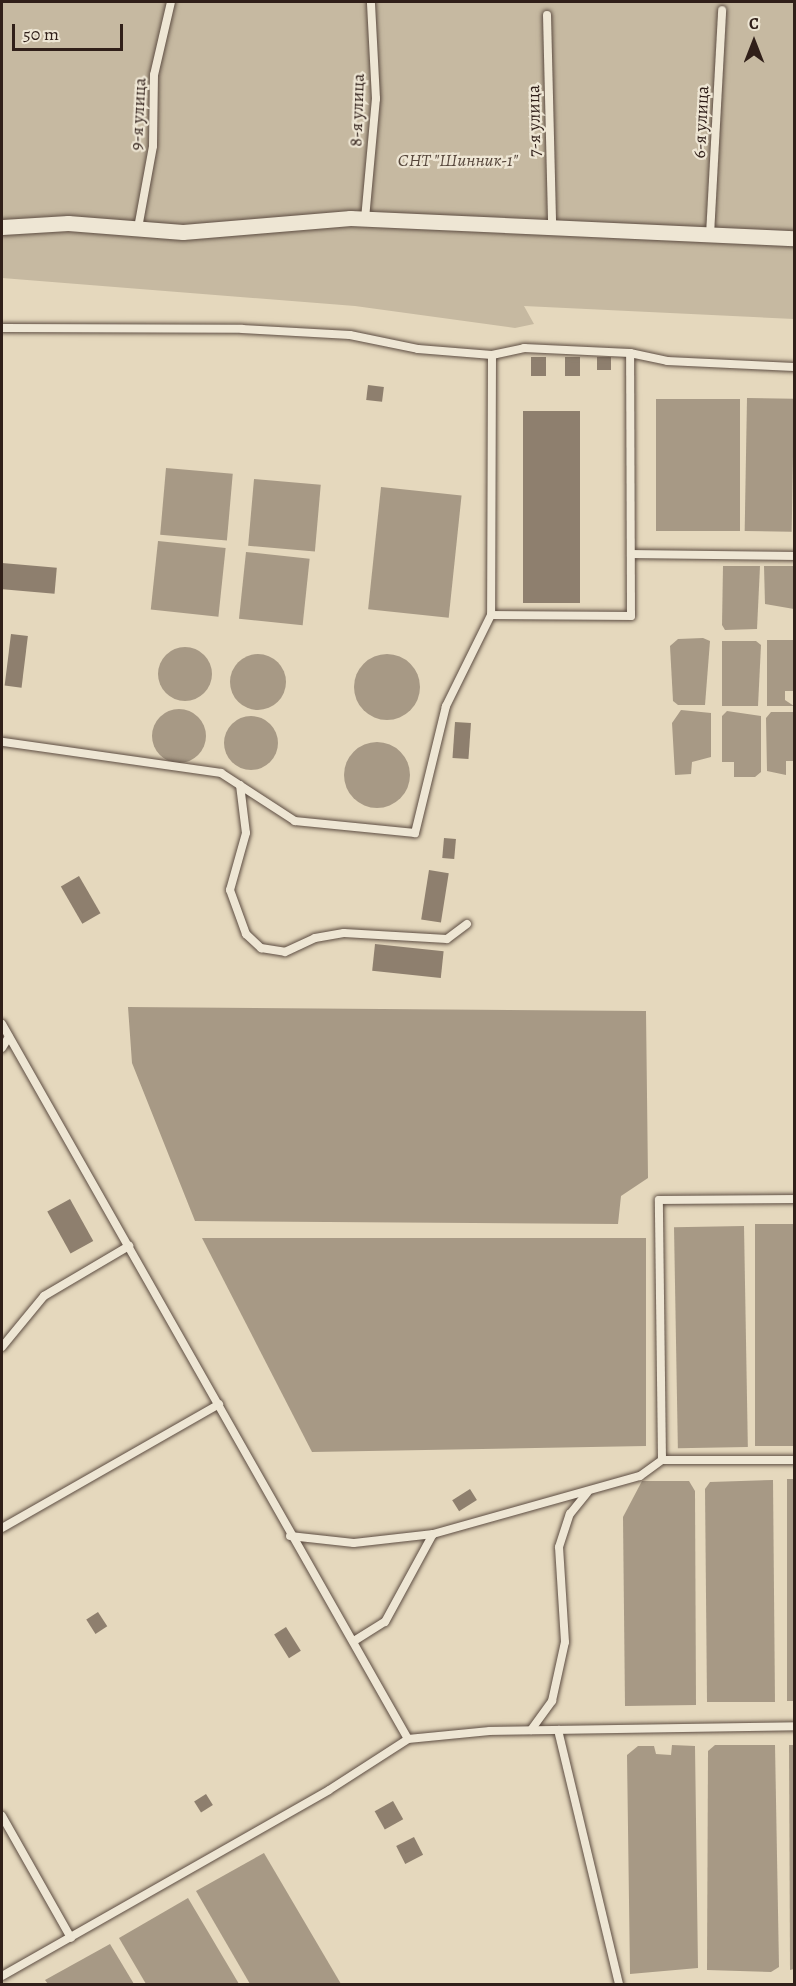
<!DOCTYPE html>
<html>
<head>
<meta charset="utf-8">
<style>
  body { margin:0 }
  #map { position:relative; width:796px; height:1986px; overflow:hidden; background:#e5d8bd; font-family:Alegreya,serif }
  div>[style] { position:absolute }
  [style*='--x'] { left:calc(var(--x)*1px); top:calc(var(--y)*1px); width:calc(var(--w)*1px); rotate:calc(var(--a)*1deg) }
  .green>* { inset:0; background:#c6b9a1 }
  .water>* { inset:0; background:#a79985; transform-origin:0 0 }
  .round { border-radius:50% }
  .building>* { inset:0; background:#8e7f6e; transform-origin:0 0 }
  .roads { filter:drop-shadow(0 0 2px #5d4d42) drop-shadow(0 0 2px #5d4d42) }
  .lane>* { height:8px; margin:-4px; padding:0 4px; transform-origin:4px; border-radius:4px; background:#eee6d4 }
  .street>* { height:15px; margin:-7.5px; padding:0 7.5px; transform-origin:7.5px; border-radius:7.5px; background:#eee6d4 }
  span { translate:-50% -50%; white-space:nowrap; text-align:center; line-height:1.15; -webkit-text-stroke:4.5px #eee6d4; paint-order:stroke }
  .street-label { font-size:18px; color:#301f19 }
  .park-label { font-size:18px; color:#56463b; font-style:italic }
  .frame { position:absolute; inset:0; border:3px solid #301f19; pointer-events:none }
  .north { position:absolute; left:724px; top:12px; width:60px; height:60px; -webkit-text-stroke:4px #eee6d4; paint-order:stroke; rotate:0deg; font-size:16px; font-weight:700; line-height:24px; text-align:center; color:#301f19 }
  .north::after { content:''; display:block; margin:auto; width:21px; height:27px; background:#301f19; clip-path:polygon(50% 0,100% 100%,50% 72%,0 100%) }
  .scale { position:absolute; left:12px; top:24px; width:111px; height:27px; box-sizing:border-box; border:3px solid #301f19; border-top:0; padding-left:8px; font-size:18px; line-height:21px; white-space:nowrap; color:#301f19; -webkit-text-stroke:4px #eee6d4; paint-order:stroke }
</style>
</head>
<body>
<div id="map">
  <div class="green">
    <div style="clip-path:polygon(2px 2px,794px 2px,794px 319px,524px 306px,534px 324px,515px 328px,355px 306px,2px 278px)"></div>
  </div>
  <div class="water">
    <div style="left:747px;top:398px;width:47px;height:133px;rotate:1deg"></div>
    <div style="left:656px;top:399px;width:84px;height:132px"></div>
    <div style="left:166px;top:468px;width:67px;height:67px;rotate:5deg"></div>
    <div style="left:254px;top:479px;width:67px;height:67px;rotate:5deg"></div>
    <div style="left:381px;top:487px;width:81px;height:123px;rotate:6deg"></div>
    <div style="left:158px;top:541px;width:68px;height:69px;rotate:6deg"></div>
    <div style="left:246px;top:552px;width:64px;height:67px;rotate:6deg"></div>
    <div style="clip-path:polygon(723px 566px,760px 566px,757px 629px,725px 630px,722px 625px)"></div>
    <div style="clip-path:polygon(764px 566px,794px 566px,794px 609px,765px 604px)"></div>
    <div style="clip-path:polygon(703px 638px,710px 641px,705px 705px,678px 705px,673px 701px,670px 646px,678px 639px)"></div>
    <div style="clip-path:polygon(767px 640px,794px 640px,794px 691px,785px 691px,785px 700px,794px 706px,767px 706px)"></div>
    <div style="clip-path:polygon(722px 641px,756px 641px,761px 645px,758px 706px,722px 706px)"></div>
    <div class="round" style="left:158px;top:647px;width:54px;height:54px"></div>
    <div class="round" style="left:354px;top:654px;width:66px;height:66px"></div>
    <div class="round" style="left:230px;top:654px;width:56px;height:56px"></div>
    <div class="round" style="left:152px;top:709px;width:54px;height:54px"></div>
    <div style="clip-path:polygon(681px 710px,711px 713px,711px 757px,692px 762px,691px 774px,675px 775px,672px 723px)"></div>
    <div style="clip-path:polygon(727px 711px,761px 716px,761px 772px,755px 777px,734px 777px,734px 762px,722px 762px,722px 716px)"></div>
    <div style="clip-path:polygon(771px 712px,794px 712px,794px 761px,786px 761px,786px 775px,767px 771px,766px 718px)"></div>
    <div class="round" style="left:224px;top:716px;width:54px;height:54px"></div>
    <div class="round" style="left:344px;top:742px;width:66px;height:66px"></div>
    <div style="clip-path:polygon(128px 1007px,646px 1011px,648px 1178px,621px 1196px,618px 1224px,195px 1221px,132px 1063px)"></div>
    <div style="left:794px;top:1224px;width:222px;height:39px;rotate:90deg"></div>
    <div style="left:744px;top:1226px;width:221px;height:70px;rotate:89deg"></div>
    <div style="clip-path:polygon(202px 1238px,646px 1238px,646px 1446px,312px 1452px)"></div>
    <div style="left:787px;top:1479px;width:7px;height:222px"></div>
    <div style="clip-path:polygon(773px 1480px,775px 1702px,707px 1702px,705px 1489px,710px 1482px)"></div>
    <div style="clip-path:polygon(642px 1481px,689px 1481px,695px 1491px,696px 1705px,625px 1706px,623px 1517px)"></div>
    <div style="clip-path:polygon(672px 1745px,695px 1746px,698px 1968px,630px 1974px,627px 1755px,638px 1746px,654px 1746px,656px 1754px,671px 1755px)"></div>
    <div style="clip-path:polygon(715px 1745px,775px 1745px,779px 1967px,771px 1972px,707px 1970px,708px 1751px)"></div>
    <div style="clip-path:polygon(789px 1745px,794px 1745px,794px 1969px,790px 1970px)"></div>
    <div style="clip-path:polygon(264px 1853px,341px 1984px,250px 1984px,196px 1891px)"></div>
    <div style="clip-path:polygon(188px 1898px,239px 1984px,146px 1984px,119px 1938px)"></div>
    <div style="clip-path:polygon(110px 1944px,134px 1984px,48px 1984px,45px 1980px)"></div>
  </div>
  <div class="building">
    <div style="left:531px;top:357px;width:15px;height:19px"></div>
    <div style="left:565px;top:357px;width:15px;height:19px"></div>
    <div style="left:611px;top:357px;width:13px;height:14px;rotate:90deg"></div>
    <div style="left:368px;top:385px;width:16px;height:15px;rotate:7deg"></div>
    <div style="left:523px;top:411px;width:57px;height:192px"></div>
    <div style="left:2px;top:563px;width:55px;height:26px;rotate:5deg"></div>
    <div style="left:11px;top:634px;width:17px;height:52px;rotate:7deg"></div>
    <div style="left:455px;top:722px;width:16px;height:36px;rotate:4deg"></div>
    <div style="left:444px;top:838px;width:12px;height:20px;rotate:5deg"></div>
    <div style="left:429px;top:870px;width:20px;height:50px;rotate:9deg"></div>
    <div style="left:79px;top:876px;width:43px;height:21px;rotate:60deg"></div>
    <div style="left:375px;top:944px;width:69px;height:27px;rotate:6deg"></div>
    <div style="left:70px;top:1199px;width:48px;height:26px;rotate:61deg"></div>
    <div style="left:470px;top:1489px;width:13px;height:21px;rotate:58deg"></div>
    <div style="left:98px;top:1612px;width:17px;height:14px;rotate:57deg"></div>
    <div style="left:286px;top:1627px;width:28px;height:14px;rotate:58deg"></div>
    <div style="left:206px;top:1794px;width:13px;height:14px;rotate:58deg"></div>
    <div style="left:393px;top:1801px;width:21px;height:21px;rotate:61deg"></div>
    <div style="left:414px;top:1837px;width:20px;height:20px;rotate:63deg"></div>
  </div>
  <div class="roads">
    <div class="lane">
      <div style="--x:547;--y:15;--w:212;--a:88.6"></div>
      <div style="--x:365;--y:219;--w:121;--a:-84.8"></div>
      <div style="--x:376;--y:99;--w:97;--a:-93"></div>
      <div style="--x:138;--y:228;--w:83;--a:-79.6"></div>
      <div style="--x:153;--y:146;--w:71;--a:-89.2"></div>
      <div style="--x:154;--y:75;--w:75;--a:-76.9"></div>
      <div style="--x:710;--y:235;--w:225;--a:-86.9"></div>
      <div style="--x:2;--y:328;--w:240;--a:0.2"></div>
      <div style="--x:242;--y:329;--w:108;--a:3.2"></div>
      <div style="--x:350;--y:335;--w:69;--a:11.6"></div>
      <div style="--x:418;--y:349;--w:74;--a:4.6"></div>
      <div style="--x:492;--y:355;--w:260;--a:90.2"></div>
      <div style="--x:491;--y:615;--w:102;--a:116.3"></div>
      <div style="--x:446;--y:706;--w:131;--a:103.7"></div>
      <div style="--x:415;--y:833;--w:121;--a:-174.3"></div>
      <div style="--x:295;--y:821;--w:88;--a:-147"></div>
      <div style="--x:221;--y:773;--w:221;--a:-171.9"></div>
      <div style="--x:492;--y:355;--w:33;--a:-12"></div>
      <div style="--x:524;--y:348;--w:106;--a:2.7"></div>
      <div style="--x:630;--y:353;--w:38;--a:12"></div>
      <div style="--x:667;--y:361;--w:127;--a:2.7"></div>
      <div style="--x:632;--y:554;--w:162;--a:0.7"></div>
      <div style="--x:491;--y:615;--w:140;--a:0.4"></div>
      <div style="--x:631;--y:616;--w:263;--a:-90.2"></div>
      <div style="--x:240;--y:785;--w:48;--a:82.9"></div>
      <div style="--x:246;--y:833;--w:59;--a:105.7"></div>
      <div style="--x:230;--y:890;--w:47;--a:70"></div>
      <div style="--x:246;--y:934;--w:21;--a:43"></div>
      <div style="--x:261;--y:948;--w:24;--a:9"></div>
      <div style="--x:285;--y:952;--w:33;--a:-25"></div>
      <div style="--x:315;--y:938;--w:29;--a:-10"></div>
      <div style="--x:344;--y:933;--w:103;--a:3.3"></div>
      <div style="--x:447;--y:939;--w:25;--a:-37"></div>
      <div style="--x:2;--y:1024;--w:822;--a:60.41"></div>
      <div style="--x:2;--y:1048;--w:13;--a:-58"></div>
      <div style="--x:2;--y:1347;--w:66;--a:-50.5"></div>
      <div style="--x:44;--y:1296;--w:99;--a:-30.5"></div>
      <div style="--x:662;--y:1460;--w:260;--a:-90.7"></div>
      <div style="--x:659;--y:1200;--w:135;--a:-0.4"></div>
      <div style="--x:2;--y:1528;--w:250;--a:-29.7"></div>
      <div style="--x:290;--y:1536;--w:64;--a:6.2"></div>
      <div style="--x:354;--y:1543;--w:80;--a:-6.5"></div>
      <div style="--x:354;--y:1641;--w:36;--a:-32"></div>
      <div style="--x:385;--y:1622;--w:100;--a:-61.4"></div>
      <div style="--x:433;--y:1534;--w:215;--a:-15.7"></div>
      <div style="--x:640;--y:1476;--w:27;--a:-36"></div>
      <div style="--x:662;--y:1460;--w:132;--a:0"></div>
      <div style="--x:531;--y:1730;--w:36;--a:-54"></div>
      <div style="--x:552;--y:1701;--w:60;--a:-77.6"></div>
      <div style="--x:565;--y:1642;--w:95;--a:-93.6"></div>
      <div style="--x:559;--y:1547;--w:35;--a:-72"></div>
      <div style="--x:570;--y:1514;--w:28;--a:-51"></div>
      <div style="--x:558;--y:1730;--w:261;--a:76.5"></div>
      <div style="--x:2;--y:1816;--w:140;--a:60.5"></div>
      <div style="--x:2;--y:1976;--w:376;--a:-29.6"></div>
      <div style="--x:329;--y:1790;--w:94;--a:-32.8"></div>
      <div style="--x:408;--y:1739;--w:82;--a:-5.6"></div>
      <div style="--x:490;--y:1731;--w:304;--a:-0.9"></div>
    </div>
    <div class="street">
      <div style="--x:2;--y:227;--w:66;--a:-3.5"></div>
      <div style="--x:68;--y:223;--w:115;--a:4.5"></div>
      <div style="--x:183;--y:232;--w:168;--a:-4.8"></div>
      <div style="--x:350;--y:218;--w:444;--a:2.6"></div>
    </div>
  </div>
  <div class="street-label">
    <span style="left:357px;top:110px;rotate:-88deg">8-я улица</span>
    <span style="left:138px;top:114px;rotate:-87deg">9-я улица</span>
    <span style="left:534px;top:121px;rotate:-91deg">7-я улица</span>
    <span style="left:701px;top:122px;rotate:-87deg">6-я улица</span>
  </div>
  <div class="park-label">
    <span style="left:458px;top:160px">СНТ "Шинник-1"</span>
  </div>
  <div class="frame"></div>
  <div class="north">С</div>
  <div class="scale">50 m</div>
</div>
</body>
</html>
